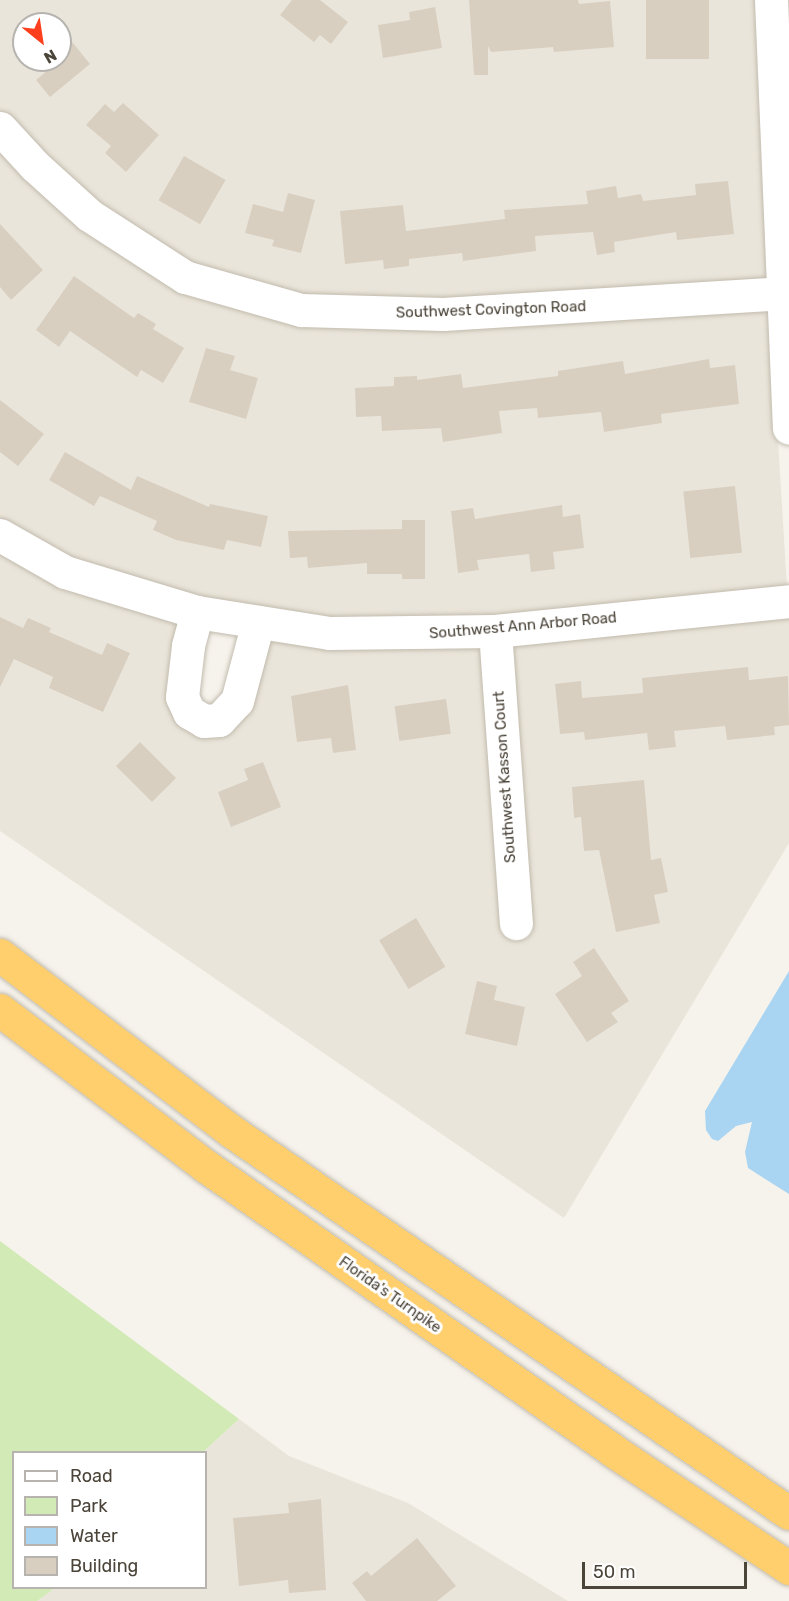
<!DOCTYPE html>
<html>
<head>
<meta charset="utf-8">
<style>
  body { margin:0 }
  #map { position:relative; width:789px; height:1601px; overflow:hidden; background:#f6f3ec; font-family:Rubik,sans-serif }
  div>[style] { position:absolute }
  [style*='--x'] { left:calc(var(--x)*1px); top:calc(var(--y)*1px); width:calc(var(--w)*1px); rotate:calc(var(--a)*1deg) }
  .residential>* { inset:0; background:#eae5da }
  .green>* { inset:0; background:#d2eab5 }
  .water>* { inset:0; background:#a9d4f2 }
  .building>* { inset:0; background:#d8cfc1; transform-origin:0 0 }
  .roads { filter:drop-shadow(0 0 2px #c2bbae) drop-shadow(0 0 2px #c2bbae) }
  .minor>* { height:33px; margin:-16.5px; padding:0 16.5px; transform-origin:16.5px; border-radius:16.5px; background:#fff }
  .highway>* { height:33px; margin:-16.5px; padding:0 16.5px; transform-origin:16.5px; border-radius:16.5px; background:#ffcf6e }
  span { translate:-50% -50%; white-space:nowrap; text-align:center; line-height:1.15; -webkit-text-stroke:6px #fff; paint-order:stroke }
  .street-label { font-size:15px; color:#4b4439 }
  .legend { position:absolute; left:12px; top:1451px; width:195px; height:138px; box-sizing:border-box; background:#fff; border:2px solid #b7b4b0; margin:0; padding:8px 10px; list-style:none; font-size:18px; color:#4b4439 }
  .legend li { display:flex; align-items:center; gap:12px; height:30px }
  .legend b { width:30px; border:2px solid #b7b4b0 }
  .north { position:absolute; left:12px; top:12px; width:60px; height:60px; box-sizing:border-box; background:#fff; border:2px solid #b7b4b0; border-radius:50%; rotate:150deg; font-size:16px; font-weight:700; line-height:24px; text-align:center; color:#4b4439 }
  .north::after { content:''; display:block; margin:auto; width:21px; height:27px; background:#fc3f1d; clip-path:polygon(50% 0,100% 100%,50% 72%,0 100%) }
  .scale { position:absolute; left:582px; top:1562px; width:165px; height:27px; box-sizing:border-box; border:3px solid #4b4439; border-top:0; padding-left:8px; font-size:18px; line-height:21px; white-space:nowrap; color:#4b4439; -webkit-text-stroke:4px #fff; paint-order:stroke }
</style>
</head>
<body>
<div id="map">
  <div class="residential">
    <div style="clip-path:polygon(evenodd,0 0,759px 0,768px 283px,442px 302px,302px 297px,189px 265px,96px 205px,43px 158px,0 110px,0 0,24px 24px,60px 24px,60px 60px,24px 60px,24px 24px)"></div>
    <div style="clip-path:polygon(0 145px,28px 176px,302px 322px,770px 307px,787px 588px,494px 619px,328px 621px,206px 602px,69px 561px,0 521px)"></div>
    <div style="clip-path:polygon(0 548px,183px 620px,199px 731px,267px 636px,484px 644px,505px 935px,528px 935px,508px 643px,789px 614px,789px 843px,564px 1218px,0 831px)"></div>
    <div style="clip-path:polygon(239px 1419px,289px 1456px,408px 1503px,568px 1601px,37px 1601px,55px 1588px,206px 1588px,203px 1452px)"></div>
  </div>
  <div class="green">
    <div style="clip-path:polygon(0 1241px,239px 1419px,203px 1452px,14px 1452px,14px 1588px,55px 1588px,37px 1601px,0 1601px)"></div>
  </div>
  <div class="water">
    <div style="clip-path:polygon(789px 971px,789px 1194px,748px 1168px,745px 1152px,752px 1122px,736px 1126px,718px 1141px,712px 1139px,706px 1130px,705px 1111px)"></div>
  </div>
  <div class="building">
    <div style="clip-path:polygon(292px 0,320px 0,348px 22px,331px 44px,320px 35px,314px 42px,280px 15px)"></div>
    <div style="clip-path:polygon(469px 0,578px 0,579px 4px,610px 1px,614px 47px,554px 52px,553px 47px,491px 52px,488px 46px,488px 75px,474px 75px)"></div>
    <div style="left:646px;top:0;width:63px;height:59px"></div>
    <div style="clip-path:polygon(435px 7px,442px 48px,383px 58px,378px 25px,410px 20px,409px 12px)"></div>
    <div style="clip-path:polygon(60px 27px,90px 64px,50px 97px,36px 80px,48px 70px,40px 60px,60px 60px)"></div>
    <div style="clip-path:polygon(123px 103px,159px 135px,126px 172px,105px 153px,111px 146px,86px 125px,105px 104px,114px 112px)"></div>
    <div style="left:184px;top:156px;width:48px;height:51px;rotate:30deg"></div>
    <div style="clip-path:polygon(728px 181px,734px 234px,677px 240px,676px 232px,614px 242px,615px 252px,597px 255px,593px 232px,535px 236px,536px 251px,463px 261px,462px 253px,409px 259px,409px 266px,384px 269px,383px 260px,345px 264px,340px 211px,403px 205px,406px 231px,505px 219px,504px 210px,588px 204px,586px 191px,616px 186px,618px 198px,641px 194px,643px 201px,696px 195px,695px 184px)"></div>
    <div style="clip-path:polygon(288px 193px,315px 200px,301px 253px,272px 246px,274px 240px,245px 233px,253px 204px,283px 212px)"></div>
    <div style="clip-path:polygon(0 224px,43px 270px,11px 300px,0 287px)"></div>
    <div style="clip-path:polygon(74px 276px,134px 318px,138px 313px,156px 324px,153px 329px,184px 348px,163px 383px,141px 370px,137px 377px,70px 331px,59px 347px,36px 330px)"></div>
    <div style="clip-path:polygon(206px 348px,235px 356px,230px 370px,258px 378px,246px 419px,189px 402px)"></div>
    <div style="clip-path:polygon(709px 359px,710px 368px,735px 365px,739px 404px,661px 414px,662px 423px,604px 432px,601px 412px,538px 418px,537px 408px,499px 411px,502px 433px,443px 442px,441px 428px,382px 431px,381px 416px,356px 417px,355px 388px,394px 386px,394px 377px,417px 376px,417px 380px,461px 374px,463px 388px,558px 376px,558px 371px,623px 361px,625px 374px)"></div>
    <div style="clip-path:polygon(0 400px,44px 434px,18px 466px,0 452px)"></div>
    <div style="clip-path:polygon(65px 452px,131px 490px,137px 476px,209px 507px,210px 504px,268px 516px,261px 547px,227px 540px,224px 550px,176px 540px,153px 530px,157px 521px,100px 496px,94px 506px,49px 480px)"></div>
    <div style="left:735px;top:486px;width:67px;height:52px;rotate:84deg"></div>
    <div style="clip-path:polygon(562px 505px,563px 517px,580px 514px,584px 548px,553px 552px,555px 569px,531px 572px,529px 554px,477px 560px,479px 570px,458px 573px,451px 511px,473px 508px,475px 519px)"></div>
    <div style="clip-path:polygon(402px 520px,425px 520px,425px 579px,402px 579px,402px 574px,367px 574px,367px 563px,308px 568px,307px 557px,290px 558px,288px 531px,402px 529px)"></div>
    <div style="clip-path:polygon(0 617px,23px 628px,28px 618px,51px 628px,49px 632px,102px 655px,107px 643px,130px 653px,103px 712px,49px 688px,53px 677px,14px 659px,0 687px)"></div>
    <div style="clip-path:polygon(748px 667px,749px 680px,788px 676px,789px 725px,774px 727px,775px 735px,727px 740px,725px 726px,674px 731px,676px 747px,649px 750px,647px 733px,585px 740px,584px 732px,560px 734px,555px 684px,581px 681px,582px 698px,643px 693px,642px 678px)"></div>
    <div style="clip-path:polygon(348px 685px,356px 750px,333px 753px,331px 738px,297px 742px,291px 696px)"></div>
    <div style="left:446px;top:699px;width:35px;height:52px;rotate:82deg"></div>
    <div style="left:140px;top:742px;width:51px;height:34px;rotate:45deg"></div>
    <div style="clip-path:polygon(263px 762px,281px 807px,231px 827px,218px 792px,248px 780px,244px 769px)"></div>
    <div style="clip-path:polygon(644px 780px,651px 860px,661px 858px,668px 892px,654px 895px,660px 923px,616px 932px,599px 850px,584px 851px,581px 817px,574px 818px,572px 787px)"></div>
    <div style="left:416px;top:918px;width:57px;height:43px;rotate:59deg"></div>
    <div style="clip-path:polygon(594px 948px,629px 1001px,611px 1013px,618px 1022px,587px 1042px,555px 994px,582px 976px,573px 962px)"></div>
    <div style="clip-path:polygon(477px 981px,497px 986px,494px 1000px,525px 1007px,517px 1046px,465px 1034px)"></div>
    <div style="clip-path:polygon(321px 1499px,326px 1590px,289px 1593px,288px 1580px,239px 1586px,233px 1518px,289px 1513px,288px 1503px)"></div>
    <div style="clip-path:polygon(417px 1538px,456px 1586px,437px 1601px,366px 1601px,352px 1583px,367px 1571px,371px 1576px)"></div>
  </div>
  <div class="roads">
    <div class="minor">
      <div style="--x:771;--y:0;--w:428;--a:87.6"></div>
      <div style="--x:0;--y:128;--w:52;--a:47.4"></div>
      <div style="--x:35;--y:166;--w:73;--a:42.2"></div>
      <div style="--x:89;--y:215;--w:114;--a:32.9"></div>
      <div style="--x:185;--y:277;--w:121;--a:15.9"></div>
      <div style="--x:301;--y:310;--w:142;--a:1.6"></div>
      <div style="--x:443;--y:314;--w:347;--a:-3.5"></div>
      <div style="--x:0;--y:535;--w:75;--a:29.6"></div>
      <div style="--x:65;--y:572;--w:138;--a:16.9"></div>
      <div style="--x:197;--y:612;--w:134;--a:9"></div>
      <div style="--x:329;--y:633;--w:166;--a:-0.7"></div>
      <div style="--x:495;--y:631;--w:296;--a:-5.8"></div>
      <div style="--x:197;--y:612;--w:35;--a:105"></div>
      <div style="--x:188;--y:646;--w:51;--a:96.7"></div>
      <div style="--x:182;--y:697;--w:17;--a:65"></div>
      <div style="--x:189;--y:712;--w:17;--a:31"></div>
      <div style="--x:204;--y:721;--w:15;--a:-4"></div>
      <div style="--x:219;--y:720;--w:26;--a:-47"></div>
      <div style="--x:237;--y:701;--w:82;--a:-75.1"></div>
      <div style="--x:495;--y:631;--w:293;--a:85.9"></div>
    </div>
    <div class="highway">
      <div style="--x:0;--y:955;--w:290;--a:37.3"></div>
      <div style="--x:231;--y:1131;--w:676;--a:34.4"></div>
      <div style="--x:0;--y:1010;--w:260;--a:37.2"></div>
      <div style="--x:207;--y:1167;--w:494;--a:34.9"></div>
      <div style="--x:612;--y:1450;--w:213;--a:33.7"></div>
    </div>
  </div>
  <div class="street-label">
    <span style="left:491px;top:310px;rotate:-2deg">Southwest Covington Road</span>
    <span style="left:523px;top:626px;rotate:-5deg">Southwest Ann Arbor Road</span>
    <span style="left:505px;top:777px;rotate:-94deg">Southwest Kasson Court</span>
    <span style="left:390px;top:1295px;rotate:35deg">Florida's Turnpike</span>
  </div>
  <ul class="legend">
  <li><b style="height:8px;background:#fff"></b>Road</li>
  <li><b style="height:16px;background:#d2eab5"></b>Park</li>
  <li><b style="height:16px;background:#a9d4f2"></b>Water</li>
  <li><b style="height:16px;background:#d8cfc1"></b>Building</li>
  </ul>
  <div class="north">N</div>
  <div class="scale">50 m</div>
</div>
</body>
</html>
